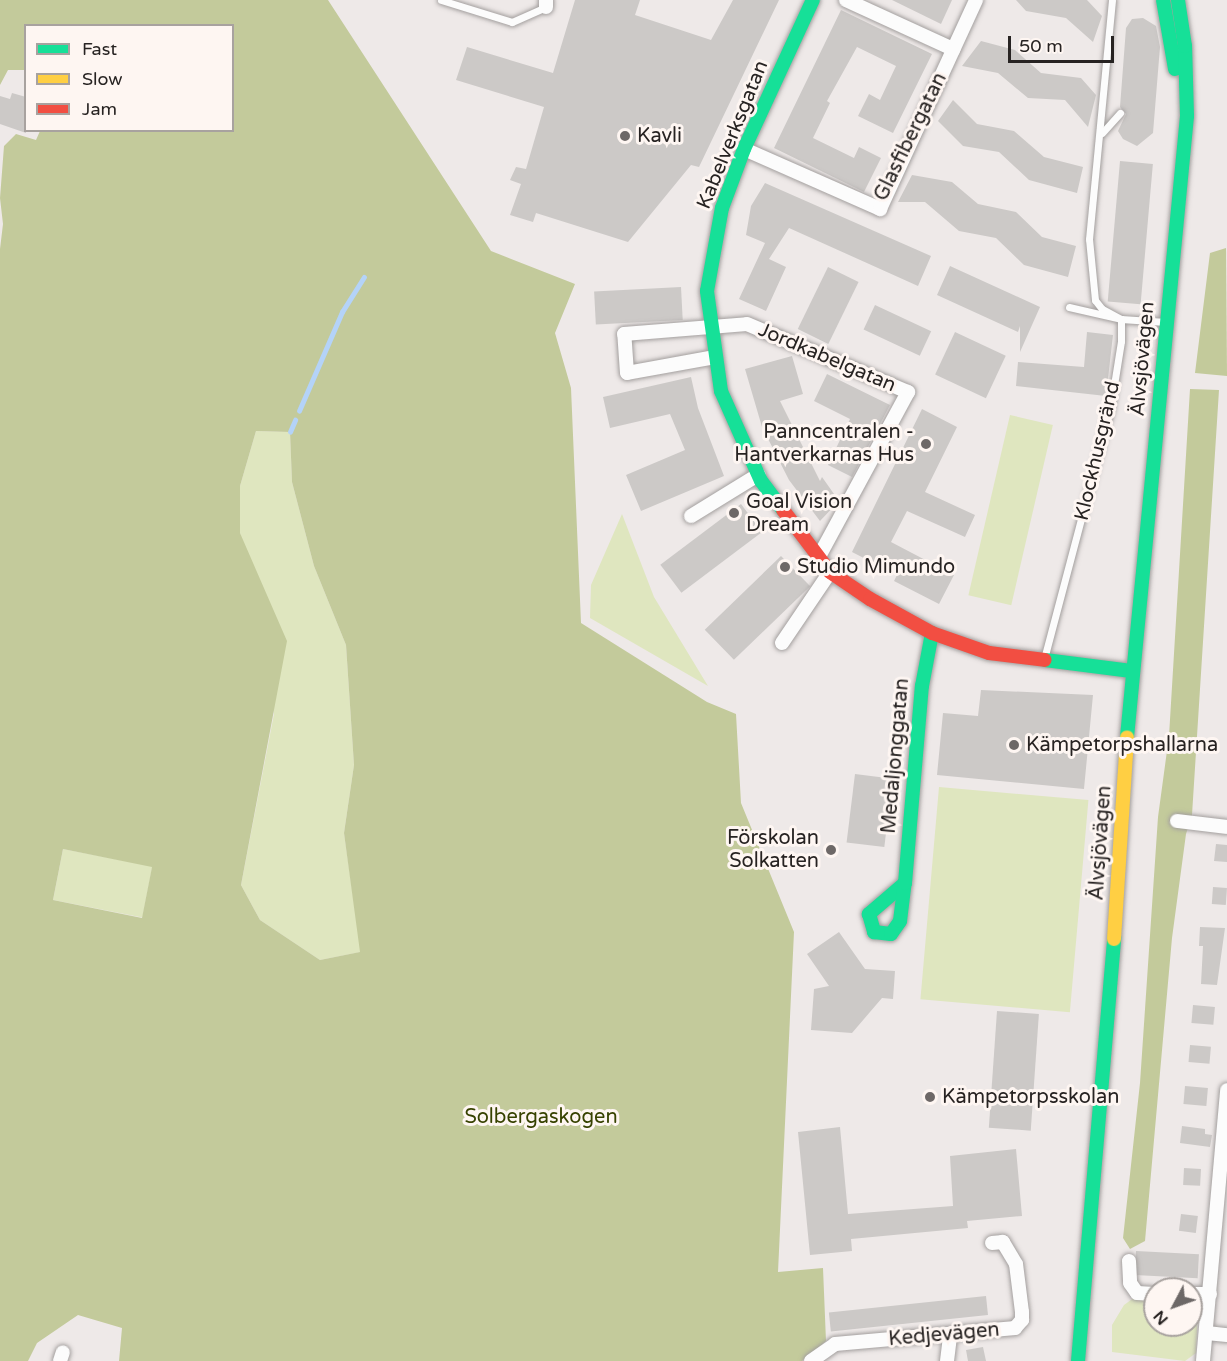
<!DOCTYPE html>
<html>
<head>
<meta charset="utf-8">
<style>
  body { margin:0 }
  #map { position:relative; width:1227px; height:1361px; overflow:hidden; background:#eee9e8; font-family:"Varela Round",sans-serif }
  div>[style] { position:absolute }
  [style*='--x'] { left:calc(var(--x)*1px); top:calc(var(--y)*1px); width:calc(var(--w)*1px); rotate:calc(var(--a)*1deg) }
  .green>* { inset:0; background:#dfe6bf; transform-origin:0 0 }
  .forest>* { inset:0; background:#c3ca9b }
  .stream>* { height:4.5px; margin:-2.25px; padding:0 2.25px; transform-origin:2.25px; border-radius:2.25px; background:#b4d3f8 }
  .building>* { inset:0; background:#ccc9c7; transform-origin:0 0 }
  .roads { filter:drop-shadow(0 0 2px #a39f9e) drop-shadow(0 0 2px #a39f9e) }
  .lane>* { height:7px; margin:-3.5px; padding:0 3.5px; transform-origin:3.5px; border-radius:3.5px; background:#fcfcfc }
  .street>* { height:14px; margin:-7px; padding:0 7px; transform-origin:7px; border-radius:7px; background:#fcfcfc }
  .fast>* { height:14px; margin:-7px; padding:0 7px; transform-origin:7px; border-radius:7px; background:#16e098 }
  .slow>* { height:14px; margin:-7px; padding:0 7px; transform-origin:7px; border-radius:7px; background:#ffcf43 }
  .jam>* { height:14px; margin:-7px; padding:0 7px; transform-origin:7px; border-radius:7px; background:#f24e42 }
  .dots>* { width:16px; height:16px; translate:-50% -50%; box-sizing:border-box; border:3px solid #fef6f2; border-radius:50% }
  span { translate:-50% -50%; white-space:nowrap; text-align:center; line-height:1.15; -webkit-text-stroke:6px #fef6f2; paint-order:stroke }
  .street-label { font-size:20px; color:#272322 }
  .poi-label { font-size:20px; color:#272322 }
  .left { translate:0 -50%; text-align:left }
  .right { translate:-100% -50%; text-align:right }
  .park-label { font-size:20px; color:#374200 }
  .legend { position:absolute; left:24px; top:24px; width:210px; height:108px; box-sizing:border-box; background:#fef6f2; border:2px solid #a8a29f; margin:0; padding:8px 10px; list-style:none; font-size:18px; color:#272322 }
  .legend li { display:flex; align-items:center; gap:12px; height:30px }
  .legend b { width:30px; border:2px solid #a8a29f }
  .north { position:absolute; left:1143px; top:1277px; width:60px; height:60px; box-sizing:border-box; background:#fef6f2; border:2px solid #a8a29f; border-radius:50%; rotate:229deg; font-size:16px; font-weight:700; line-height:24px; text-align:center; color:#272322 }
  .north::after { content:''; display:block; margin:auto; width:21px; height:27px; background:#6d6867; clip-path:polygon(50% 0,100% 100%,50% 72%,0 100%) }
  .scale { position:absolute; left:1008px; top:36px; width:106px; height:27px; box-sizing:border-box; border:3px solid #272322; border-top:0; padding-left:8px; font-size:18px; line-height:21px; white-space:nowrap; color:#272322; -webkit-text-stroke:4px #fef6f2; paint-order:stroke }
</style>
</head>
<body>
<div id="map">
  <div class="green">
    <div style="left:1010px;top:415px;width:44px;height:185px;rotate:13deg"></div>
    <div style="clip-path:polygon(256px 431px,290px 432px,292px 482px,314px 566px,346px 645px,354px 765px,344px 833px,361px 952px,320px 960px,260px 920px,241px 885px,274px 714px,240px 533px,240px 486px)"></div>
    <div style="clip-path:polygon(622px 514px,654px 597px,708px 686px,590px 618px,591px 585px)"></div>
    <div style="left:939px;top:787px;width:150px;height:213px;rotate:5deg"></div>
    <div style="left:63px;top:849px;width:91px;height:52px;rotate:11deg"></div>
    <div style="clip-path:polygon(1135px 1297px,1155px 1298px,1155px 1325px,1191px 1325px,1191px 1302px,1198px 1308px,1196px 1353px,1185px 1361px,1112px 1352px,1112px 1325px,1124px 1305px)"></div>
  </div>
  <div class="forest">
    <div style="clip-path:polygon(evenodd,0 0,328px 0,491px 251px,575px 284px,555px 333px,571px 388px,581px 623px,707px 702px,736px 714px,741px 803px,794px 932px,778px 1272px,823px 1268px,826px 1341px,802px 1361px,119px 1361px,122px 1328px,78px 1315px,37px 1343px,28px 1361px,0 1361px,0 249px,3px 224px,0 198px,4px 146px,16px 134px,36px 140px,40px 131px,232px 130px,232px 26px,26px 26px,25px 70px,8px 70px,0 85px,0 0,256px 431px,290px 432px,292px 482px,314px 566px,346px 645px,354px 765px,344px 833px,360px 952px,320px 960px,260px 920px,241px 885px,287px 641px,240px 533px,240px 486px,256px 431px,0 0,63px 849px,152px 867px,142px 918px,53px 900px,63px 849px)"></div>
    <div style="clip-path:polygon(1226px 248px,1227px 376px,1195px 373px,1210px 253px)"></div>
    <div style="clip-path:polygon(1190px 389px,1219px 390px,1192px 815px,1186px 834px,1172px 938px,1145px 1241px,1130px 1249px,1123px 1238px,1140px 1083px,1158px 817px,1169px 736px)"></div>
  </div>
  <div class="stream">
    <div style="--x:299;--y:411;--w:108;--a:-66.5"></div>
    <div style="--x:342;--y:312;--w:41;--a:-57.8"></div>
    <div style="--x:290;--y:432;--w:13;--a:-67"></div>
  </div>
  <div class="building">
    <div style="clip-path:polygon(575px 0,640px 0,635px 15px,711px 40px,733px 0,779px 0,699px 167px,691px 165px,628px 242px,536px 213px,533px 222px,510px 215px,521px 184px,510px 180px,516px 167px,526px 169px,544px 107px,456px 80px,467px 47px,553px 73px)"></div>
    <div style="clip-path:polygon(892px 0,952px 0,941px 24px)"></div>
    <div style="clip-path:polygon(1016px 0,1087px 0,1102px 16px,1093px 42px,1066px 18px,1026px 11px)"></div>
    <div style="clip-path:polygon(841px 10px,932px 54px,893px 133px,858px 116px,869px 94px,880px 100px,896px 66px,857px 47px,827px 101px,830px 103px,813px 138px,854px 158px,859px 147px,881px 158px,864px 192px,774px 148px)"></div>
    <div style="clip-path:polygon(1143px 18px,1156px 26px,1160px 47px,1153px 133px,1137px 146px,1123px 139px,1118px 131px,1126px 114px,1120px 107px,1126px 28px,1132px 19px)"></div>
    <div style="clip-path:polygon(981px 41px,1015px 50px,1041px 73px,1081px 78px,1096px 95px,1088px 127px,1065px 100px,1028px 98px,998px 73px,962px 66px)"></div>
    <div style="clip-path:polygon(12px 93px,26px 97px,26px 133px,0 124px,0 96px,10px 99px)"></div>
    <div style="clip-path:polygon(953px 100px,977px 124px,1014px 131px,1044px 157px,1083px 167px,1077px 193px,1029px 180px,999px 152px,963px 146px,938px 121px)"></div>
    <div style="left:1120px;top:161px;width:33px;height:141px;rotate:5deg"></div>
    <div style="clip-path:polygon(912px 175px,952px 182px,978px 204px,1016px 212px,1042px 237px,1076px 246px,1068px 277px,1024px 265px,996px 238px,959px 231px,925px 202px,898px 202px)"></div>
    <div style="clip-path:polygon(765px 183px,931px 256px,918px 286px,789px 228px,769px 259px,786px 267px,766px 311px,739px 299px,765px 243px,746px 235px,751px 206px)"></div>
    <div style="clip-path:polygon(950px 266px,1040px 307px,1020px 352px,1020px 326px,1018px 332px,937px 295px)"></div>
    <div style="left:828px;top:267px;width:34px;height:69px;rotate:26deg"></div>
    <div style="left:681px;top:287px;width:33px;height:87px;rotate:87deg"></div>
    <div style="left:875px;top:305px;width:62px;height:27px;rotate:25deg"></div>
    <div style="left:955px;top:332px;width:56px;height:47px;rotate:25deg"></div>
    <div style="clip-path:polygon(1087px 332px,1113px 335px,1106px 396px,1016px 386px,1018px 362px,1084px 367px)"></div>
    <div style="clip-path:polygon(792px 356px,803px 394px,780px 401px,820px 481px,822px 477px,839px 501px,820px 521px,789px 480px,762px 427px,745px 369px)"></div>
    <div style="clip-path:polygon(827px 374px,890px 405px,852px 477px,828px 465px,850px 419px,814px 401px)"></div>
    <div style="clip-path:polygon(691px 377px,698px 408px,724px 476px,641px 511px,626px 475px,685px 450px,670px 414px,610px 428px,603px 397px)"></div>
    <div style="clip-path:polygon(922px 409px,957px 427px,925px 492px,975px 515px,965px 537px,907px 511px,891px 542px,954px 575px,939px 604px,894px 581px,897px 575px,852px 552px)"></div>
    <div style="left:741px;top:504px;width:35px;height:101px;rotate:53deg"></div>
    <div style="left:781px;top:556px;width:42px;height:106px;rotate:46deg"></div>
    <div style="clip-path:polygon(981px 690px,1093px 695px,1084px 789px,937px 775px,943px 713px,978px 716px)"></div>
    <div style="left:855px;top:774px;width:38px;height:69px;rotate:7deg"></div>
    <div style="clip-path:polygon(1216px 844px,1227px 845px,1227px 862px,1214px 861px)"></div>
    <div style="left:1213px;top:887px;width:14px;height:17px;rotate:4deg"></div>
    <div style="clip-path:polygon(1200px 927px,1225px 928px,1217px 985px,1201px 984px,1203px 946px,1199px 946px)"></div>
    <div style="clip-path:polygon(839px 932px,865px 969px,895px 971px,893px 999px,882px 998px,852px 1033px,811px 1030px,814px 989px,829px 986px,807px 954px)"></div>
    <div style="left:1193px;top:1005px;width:22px;height:18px;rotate:5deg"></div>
    <div style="left:997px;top:1011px;width:42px;height:117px;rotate:4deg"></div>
    <div style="left:1190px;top:1045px;width:21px;height:17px;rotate:5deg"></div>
    <div style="left:1185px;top:1086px;width:23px;height:18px;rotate:5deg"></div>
    <div style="clip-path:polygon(1182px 1126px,1205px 1129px,1205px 1134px,1212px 1135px,1210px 1147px,1180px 1143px)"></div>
    <div style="clip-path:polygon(840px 1127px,848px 1214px,953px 1206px,950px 1156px,1016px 1149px,1022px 1216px,967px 1221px,968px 1228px,851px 1239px,852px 1251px,810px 1255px,798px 1132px)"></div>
    <div style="left:1184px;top:1168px;width:17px;height:17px;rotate:3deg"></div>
    <div style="left:1181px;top:1214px;width:17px;height:17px;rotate:7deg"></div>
    <div style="left:1136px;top:1251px;width:63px;height:24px;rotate:3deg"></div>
    <div style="left:986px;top:1296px;width:19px;height:158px;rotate:84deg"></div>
    <div style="clip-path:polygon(983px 1347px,986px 1361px,968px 1361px,966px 1350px)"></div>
  </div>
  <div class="roads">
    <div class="lane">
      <div style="--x:441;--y:0;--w:74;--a:17.2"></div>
      <div style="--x:512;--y:22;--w:37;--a:-24"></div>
      <div style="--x:1102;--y:133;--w:27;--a:-48"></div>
      <div style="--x:1069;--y:307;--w:53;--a:13"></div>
      <div style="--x:1121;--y:319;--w:45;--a:3.8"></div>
      <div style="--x:1044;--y:659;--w:258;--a:-75.2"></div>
      <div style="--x:1110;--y:410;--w:70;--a:-80.9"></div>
      <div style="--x:1121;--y:341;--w:22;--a:-90"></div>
      <div style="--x:1121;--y:319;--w:21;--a:-152"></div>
      <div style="--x:1102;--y:309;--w:11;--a:-128"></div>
      <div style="--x:1095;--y:300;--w:61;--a:-95.6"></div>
      <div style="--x:1089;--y:239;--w:240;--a:-84.5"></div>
    </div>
    <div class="street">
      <div style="--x:846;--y:0;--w:118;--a:24.6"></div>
      <div style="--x:546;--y:7;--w:7;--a:-90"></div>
      <div style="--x:744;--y:149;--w:149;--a:23.8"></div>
      <div style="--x:880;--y:209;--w:230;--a:-65.3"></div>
      <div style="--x:715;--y:357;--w:89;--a:169.7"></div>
      <div style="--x:627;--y:373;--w:39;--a:-94"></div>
      <div style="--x:624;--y:334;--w:123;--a:-4.6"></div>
      <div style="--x:747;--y:324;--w:175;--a:22.9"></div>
      <div style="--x:908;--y:392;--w:191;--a:118.4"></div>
      <div style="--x:691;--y:516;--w:79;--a:-31.5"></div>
      <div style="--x:782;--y:643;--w:86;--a:-55.9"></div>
      <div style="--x:1177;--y:821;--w:50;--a:6.8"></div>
      <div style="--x:1129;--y:1261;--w:22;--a:87"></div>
      <div style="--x:1130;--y:1283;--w:12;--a:55"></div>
      <div style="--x:1137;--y:1293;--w:18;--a:3"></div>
      <div style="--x:1191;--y:1294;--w:19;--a:0"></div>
      <div style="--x:1207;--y:1333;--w:20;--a:6"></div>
      <div style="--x:60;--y:1361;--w:9;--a:-72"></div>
      <div style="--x:811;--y:1361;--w:29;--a:-35"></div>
      <div style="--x:835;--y:1344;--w:181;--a:-5.1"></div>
      <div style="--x:1015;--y:1328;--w:11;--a:-49"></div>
      <div style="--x:1022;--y:1320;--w:8;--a:-90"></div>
      <div style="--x:1022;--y:1312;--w:48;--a:-97.1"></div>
      <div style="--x:1016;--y:1264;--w:26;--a:-121"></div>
      <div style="--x:1003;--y:1242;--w:11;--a:175"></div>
      <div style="--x:947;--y:1361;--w:26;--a:-83"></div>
      <div style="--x:1203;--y:1361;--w:272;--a:-84.9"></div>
    </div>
    <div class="fast">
      <div style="--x:1163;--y:0;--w:70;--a:80.1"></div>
      <div style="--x:783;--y:510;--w:36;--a:-127"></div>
      <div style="--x:761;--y:481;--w:98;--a:-114"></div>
      <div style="--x:721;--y:391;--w:101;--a:-98"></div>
      <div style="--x:707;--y:291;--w:84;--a:-79.8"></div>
      <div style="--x:722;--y:208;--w:63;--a:-69.6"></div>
      <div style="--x:744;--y:149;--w:164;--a:-65.2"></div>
      <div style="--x:1045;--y:660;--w:87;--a:7.3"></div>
      <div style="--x:1127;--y:737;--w:624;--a:-84.48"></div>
      <div style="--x:1187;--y:116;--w:70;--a:-91.6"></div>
      <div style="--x:1185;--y:46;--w:47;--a:-98.7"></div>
      <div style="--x:905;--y:883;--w:48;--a:139.3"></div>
      <div style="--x:869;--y:914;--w:19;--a:74"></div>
      <div style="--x:874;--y:932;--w:17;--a:7"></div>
      <div style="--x:891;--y:934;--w:16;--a:-55"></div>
      <div style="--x:900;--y:921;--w:38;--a:-83"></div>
      <div style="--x:905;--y:883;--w:198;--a:-85.1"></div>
      <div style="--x:922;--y:686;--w:54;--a:-79.3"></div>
      <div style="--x:1078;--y:1361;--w:424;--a:-85.1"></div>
    </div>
    <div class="slow">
      <div style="--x:1114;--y:939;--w:202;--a:-86.3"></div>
    </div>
    <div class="jam">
      <div style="--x:783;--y:510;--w:78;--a:52.8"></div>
      <div style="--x:830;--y:572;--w:48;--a:34"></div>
      <div style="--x:870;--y:599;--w:71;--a:28.7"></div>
      <div style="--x:932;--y:633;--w:60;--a:19.3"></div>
      <div style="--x:989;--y:653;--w:56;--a:7.1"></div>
    </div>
  </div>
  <div class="dots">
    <div style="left:625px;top:136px;background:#6d6867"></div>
    <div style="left:926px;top:444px;background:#6d6867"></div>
    <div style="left:734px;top:513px;background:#6d6867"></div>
    <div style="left:785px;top:567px;background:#6d6867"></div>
    <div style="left:1014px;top:745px;background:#6d6867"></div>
    <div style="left:831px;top:850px;background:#6d6867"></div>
    <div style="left:930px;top:1097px;background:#6d6867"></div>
  </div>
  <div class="street-label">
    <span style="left:733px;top:135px;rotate:-68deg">Kabelverksgatan</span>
    <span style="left:911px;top:137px;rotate:-64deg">Glasfibergatan</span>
    <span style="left:827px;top:358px;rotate:23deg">Jordkabelgatan</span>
    <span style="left:1143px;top:359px;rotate:-85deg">Älvsjövägen</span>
    <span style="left:1098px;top:451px;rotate:-77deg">Klockhusgränd</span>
    <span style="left:896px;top:756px;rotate:-85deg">Medaljonggatan</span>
    <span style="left:1101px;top:843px;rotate:-86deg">Älvsjövägen</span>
    <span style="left:944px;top:1335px;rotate:-5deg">Kedjevägen</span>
  </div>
  <div class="poi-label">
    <span class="left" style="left:637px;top:136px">Kavli</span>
    <span class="right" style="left:914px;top:444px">Panncentralen -<br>Hantverkarnas Hus</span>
    <span class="left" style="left:746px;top:514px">Goal Vision<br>Dream</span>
    <span class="left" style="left:797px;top:567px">Studio Mimundo</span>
    <span class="left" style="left:1026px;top:745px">Kämpetorpshallarna</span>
    <span class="right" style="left:819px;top:850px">Förskolan<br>Solkatten</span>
    <span class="left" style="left:942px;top:1097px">Kämpetorpsskolan</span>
  </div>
  <div class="park-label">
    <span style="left:541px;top:1117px">Solbergaskogen</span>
  </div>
  <ul class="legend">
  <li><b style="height:8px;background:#16e098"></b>Fast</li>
  <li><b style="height:8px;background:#ffcf43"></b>Slow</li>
  <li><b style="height:8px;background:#f24e42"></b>Jam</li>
  </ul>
  <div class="north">N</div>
  <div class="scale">50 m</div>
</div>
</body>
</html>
